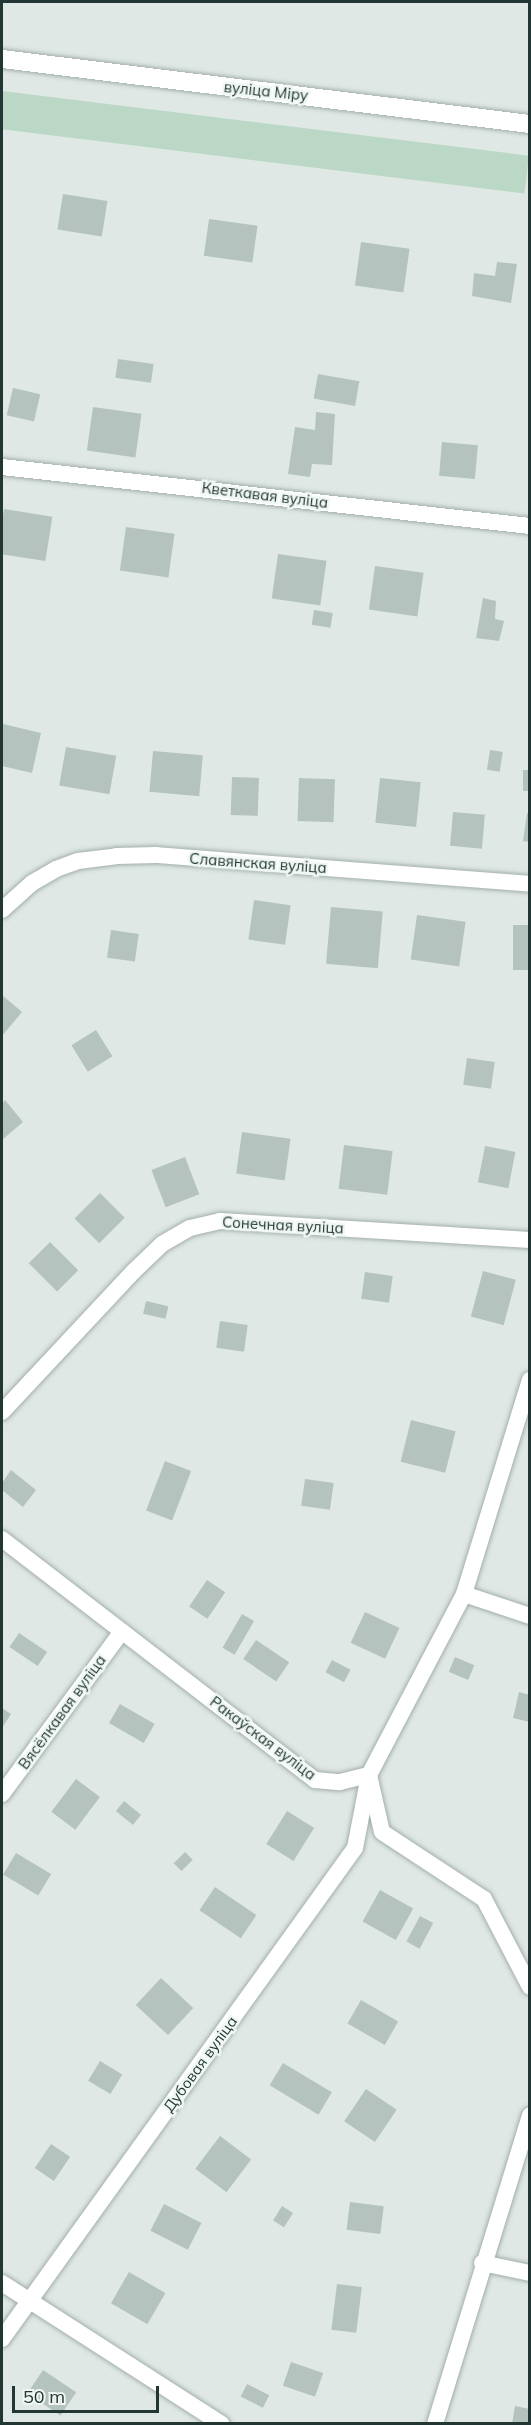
<!DOCTYPE html>
<html>
<head>
<meta charset="utf-8">
<style>
  body { margin:0 }
  #map { position:relative; width:531px; height:2425px; overflow:hidden; background:#dfe8e5; font-family:Mulish,sans-serif }
  div>[style] { position:absolute }
  [style*='--x'] { left:calc(var(--x)*1px); top:calc(var(--y)*1px); width:calc(var(--w)*1px); rotate:calc(var(--a)*1deg) }
  .green>* { inset:0; background:#bad8c5; transform-origin:0 0 }
  .building>* { inset:0; background:#b5c3be; transform-origin:0 0 }
  .roads { filter:drop-shadow(0 0 2px #a3afac) drop-shadow(0 0 2px #a3afac) }
  .street>* { height:16px; margin:-8px; padding:0 8px; transform-origin:8px; border-radius:8px; background:#fff }
  .secondary>* { height:18px; margin:-9px; padding:0 9px; transform-origin:9px; border-radius:9px; background:#fff }
  span { translate:-50% -50%; white-space:nowrap; text-align:center; line-height:1.15; -webkit-text-stroke:5px #eff6f3; paint-order:stroke }
  .street-label { font-size:15px; color:#223733 }
  .frame { position:absolute; inset:0; border:3px solid #223733; pointer-events:none }
  .scale { position:absolute; left:12px; top:2386px; width:147px; height:27px; box-sizing:border-box; border:3px solid #223733; border-top:0; padding-left:8px; font-size:18px; line-height:21px; white-space:nowrap; color:#223733; -webkit-text-stroke:4px #eff6f3; paint-order:stroke }
</style>
</head>
<body>
<div id="map">
  <div class="green">
    <div style="left:2px;top:91px;width:531px;height:38px;rotate:7deg"></div>
  </div>
  <div class="building">
    <div style="left:63px;top:194px;width:45px;height:36px;rotate:9deg"></div>
    <div style="left:209px;top:219px;width:49px;height:37px;rotate:8deg"></div>
    <div style="left:361px;top:242px;width:49px;height:44px;rotate:8deg"></div>
    <div style="clip-path:polygon(497px 262px,517px 264px,511px 303px,472px 296px,474px 273px,495px 276px)"></div>
    <div style="left:118px;top:359px;width:36px;height:19px;rotate:8deg"></div>
    <div style="left:318px;top:374px;width:42px;height:25px;rotate:10deg"></div>
    <div style="left:13px;top:388px;width:28px;height:28px;rotate:13deg"></div>
    <div style="left:93px;top:407px;width:49px;height:44px;rotate:8deg"></div>
    <div style="clip-path:polygon(316px 412px,335px 414px,332px 465px,312px 464px,310px 477px,288px 474px,295px 427px,315px 430px)"></div>
    <div style="left:442px;top:442px;width:36px;height:34px;rotate:5deg"></div>
    <div style="left:4px;top:509px;width:49px;height:45px;rotate:9deg"></div>
    <div style="left:126px;top:527px;width:49px;height:44px;rotate:8deg"></div>
    <div style="left:278px;top:554px;width:49px;height:45px;rotate:8deg"></div>
    <div style="left:375px;top:566px;width:49px;height:44px;rotate:8deg"></div>
    <div style="clip-path:polygon(483px 598px,496px 601px,495px 619px,504px 621px,499px 641px,476px 638px)"></div>
    <div style="left:314px;top:610px;width:19px;height:15px;rotate:9deg"></div>
    <div style="clip-path:polygon(3px 724px,41px 733px,32px 773px,2px 766px)"></div>
    <div style="left:66px;top:747px;width:51px;height:39px;rotate:10deg"></div>
    <div style="left:490px;top:750px;width:13px;height:20px;rotate:9deg"></div>
    <div style="left:153px;top:751px;width:50px;height:41px;rotate:5deg"></div>
    <div style="left:523px;top:770px;width:7px;height:21px"></div>
    <div style="left:232px;top:777px;width:27px;height:38px;rotate:2deg"></div>
    <div style="left:299px;top:778px;width:36px;height:43px;rotate:2deg"></div>
    <div style="left:380px;top:778px;width:41px;height:45px;rotate:6deg"></div>
    <div style="left:453px;top:812px;width:32px;height:34px;rotate:5deg"></div>
    <div style="clip-path:polygon(527px 813px,530px 814px,530px 842px,523px 841px)"></div>
    <div style="left:254px;top:900px;width:37px;height:40px;rotate:8deg"></div>
    <div style="left:331px;top:907px;width:52px;height:57px;rotate:5deg"></div>
    <div style="left:417px;top:915px;width:49px;height:45px;rotate:8deg"></div>
    <div style="left:513px;top:925px;width:17px;height:45px"></div>
    <div style="left:111px;top:930px;width:28px;height:28px;rotate:8deg"></div>
    <div style="clip-path:polygon(2px 995px,22px 1012px,2px 1036px)"></div>
    <div style="left:96px;top:1030px;width:31px;height:29px;rotate:58deg"></div>
    <div style="left:467px;top:1058px;width:28px;height:27px;rotate:8deg"></div>
    <div style="clip-path:polygon(5px 1100px,23px 1122px,2px 1140px,2px 1104px)"></div>
    <div style="left:242px;top:1132px;width:49px;height:42px;rotate:8deg"></div>
    <div style="left:344px;top:1145px;width:49px;height:44px;rotate:7deg"></div>
    <div style="left:485px;top:1146px;width:31px;height:37px;rotate:11deg"></div>
    <div style="left:185px;top:1157px;width:40px;height:36px;rotate:69deg"></div>
    <div style="left:100px;top:1193px;width:35px;height:36px;rotate:45deg"></div>
    <div style="left:50px;top:1242px;width:40px;height:30px;rotate:45deg"></div>
    <div style="left:483px;top:1271px;width:34px;height:47px;rotate:15deg"></div>
    <div style="left:365px;top:1272px;width:28px;height:27px;rotate:8deg"></div>
    <div style="left:146px;top:1301px;width:23px;height:13px;rotate:13deg"></div>
    <div style="left:220px;top:1321px;width:28px;height:27px;rotate:8deg"></div>
    <div style="left:411px;top:1420px;width:46px;height:43px;rotate:14deg"></div>
    <div style="left:165px;top:1461px;width:28px;height:53px;rotate:21deg"></div>
    <div style="clip-path:polygon(11px 1470px,36px 1490px,23px 1507px,2px 1490px,2px 1483px)"></div>
    <div style="left:305px;top:1479px;width:29px;height:27px;rotate:8deg"></div>
    <div style="left:207px;top:1580px;width:22px;height:32px;rotate:34deg"></div>
    <div style="left:365px;top:1612px;width:38px;height:34px;rotate:25deg"></div>
    <div style="left:242px;top:1614px;width:14px;height:39px;rotate:30deg"></div>
    <div style="left:19px;top:1633px;width:34px;height:17px;rotate:34deg"></div>
    <div style="left:256px;top:1640px;width:40px;height:23px;rotate:34deg"></div>
    <div style="left:455px;top:1657px;width:21px;height:16px;rotate:23deg"></div>
    <div style="left:332px;top:1660px;width:21px;height:14px;rotate:28deg"></div>
    <div style="clip-path:polygon(519px 1692px,530px 1695px,530px 1722px,513px 1718px)"></div>
    <div style="left:120px;top:1704px;width:40px;height:22px;rotate:30deg"></div>
    <div style="clip-path:polygon(2px 1708px,11px 1714px,2px 1728px)"></div>
    <div style="left:76px;top:1779px;width:30px;height:41px;rotate:37deg"></div>
    <div style="left:124px;top:1801px;width:22px;height:13px;rotate:39deg"></div>
    <div style="left:287px;top:1811px;width:32px;height:39px;rotate:32deg"></div>
    <div style="left:185px;top:1852px;width:11px;height:16px;rotate:45deg"></div>
    <div style="left:16px;top:1853px;width:41px;height:25px;rotate:31deg"></div>
    <div style="left:215px;top:1887px;width:50px;height:28px;rotate:34deg"></div>
    <div style="left:380px;top:1890px;width:38px;height:36px;rotate:29deg"></div>
    <div style="left:420px;top:1916px;width:15px;height:29px;rotate:28deg"></div>
    <div style="left:161px;top:1978px;width:44px;height:37px;rotate:43deg"></div>
    <div style="left:361px;top:2000px;width:43px;height:27px;rotate:30deg"></div>
    <div style="left:100px;top:2061px;width:26px;height:23px;rotate:31deg"></div>
    <div style="left:283px;top:2063px;width:57px;height:26px;rotate:31deg"></div>
    <div style="left:366px;top:2089px;width:37px;height:39px;rotate:34deg"></div>
    <div style="left:220px;top:2136px;width:39px;height:41px;rotate:37deg"></div>
    <div style="left:51px;top:2144px;width:23px;height:29px;rotate:34deg"></div>
    <div style="left:350px;top:2202px;width:34px;height:28px;rotate:7deg"></div>
    <div style="left:164px;top:2204px;width:42px;height:30px;rotate:27deg"></div>
    <div style="left:282px;top:2206px;width:13px;height:17px;rotate:32deg"></div>
    <div style="left:129px;top:2272px;width:42px;height:36px;rotate:30deg"></div>
    <div style="left:337px;top:2284px;width:25px;height:46px;rotate:7deg"></div>
    <div style="left:291px;top:2362px;width:34px;height:25px;rotate:19deg"></div>
    <div style="left:43px;top:2370px;width:40px;height:28px;rotate:34deg"></div>
    <div style="left:247px;top:2384px;width:25px;height:14px;rotate:27deg"></div>
    <div style="clip-path:polygon(515px 2406px,530px 2409px,530px 2424px,512px 2424px)"></div>
  </div>
  <div class="roads">
    <div class="street">
      <div style="--x:2;--y:467;--w:531;--a:6.38"></div>
      <div style="--x:2;--y:910;--w:40;--a:-42"></div>
      <div style="--x:32;--y:883;--w:28;--a:-30"></div>
      <div style="--x:56;--y:869;--w:23;--a:-20"></div>
      <div style="--x:78;--y:861;--w:38;--a:-7"></div>
      <div style="--x:116;--y:856;--w:40;--a:-1.4"></div>
      <div style="--x:156;--y:855;--w:375;--a:4.4"></div>
      <div style="--x:2;--y:1412;--w:193;--a:-46.9"></div>
      <div style="--x:134;--y:1271;--w:39;--a:-44"></div>
      <div style="--x:162;--y:1244;--w:32;--a:-30"></div>
      <div style="--x:190;--y:1228;--w:31;--a:-13"></div>
      <div style="--x:220;--y:1221;--w:311;--a:3.5"></div>
      <div style="--x:2;--y:1539;--w:395;--a:37.6"></div>
      <div style="--x:315;--y:1780;--w:25;--a:5"></div>
      <div style="--x:340;--y:1782;--w:30;--a:-14"></div>
      <div style="--x:369;--y:1775;--w:58;--a:77.2"></div>
      <div style="--x:382;--y:1832;--w:122;--a:33.3"></div>
      <div style="--x:484;--y:1899;--w:99;--a:62.4"></div>
      <div style="--x:464;--y:1594;--w:70;--a:18.4"></div>
      <div style="--x:2;--y:1794;--w:202;--a:-53.6"></div>
      <div style="--x:482;--y:2263;--w:49;--a:11.8"></div>
      <div style="--x:2;--y:2283;--w:261;--a:32.7"></div>
      <div style="--x:2;--y:2339;--w:605;--a:-54.29"></div>
      <div style="--x:355;--y:1848;--w:74;--a:-79.1"></div>
      <div style="--x:369;--y:1775;--w:204;--a:-62.3"></div>
      <div style="--x:464;--y:1594;--w:224;--a:-72.9"></div>
      <div style="--x:435;--y:2424;--w:323;--a:-72.9"></div>
    </div>
    <div class="secondary">
      <div style="--x:2;--y:59;--w:532;--a:7.02"></div>
    </div>
  </div>
  <div class="street-label">
    <span style="left:266px;top:91px;rotate:6deg">вуліца Міру</span>
    <span style="left:265px;top:495px;rotate:7deg">Кветкавая вуліца</span>
    <span style="left:258px;top:863px;rotate:4deg">Славянская вуліца</span>
    <span style="left:283px;top:1225px;rotate:3deg">Сонечная вуліца</span>
    <span style="left:62px;top:1712px;rotate:-54deg">Вясёлкавая вуліца</span>
    <span style="left:263px;top:1738px;rotate:37deg">Ракаўская вуліца</span>
    <span style="left:200px;top:2064px;rotate:-54deg">Дубовая вуліца</span>
  </div>
  <div class="frame"></div>
  <div class="scale">50 m</div>
</div>
</body>
</html>
